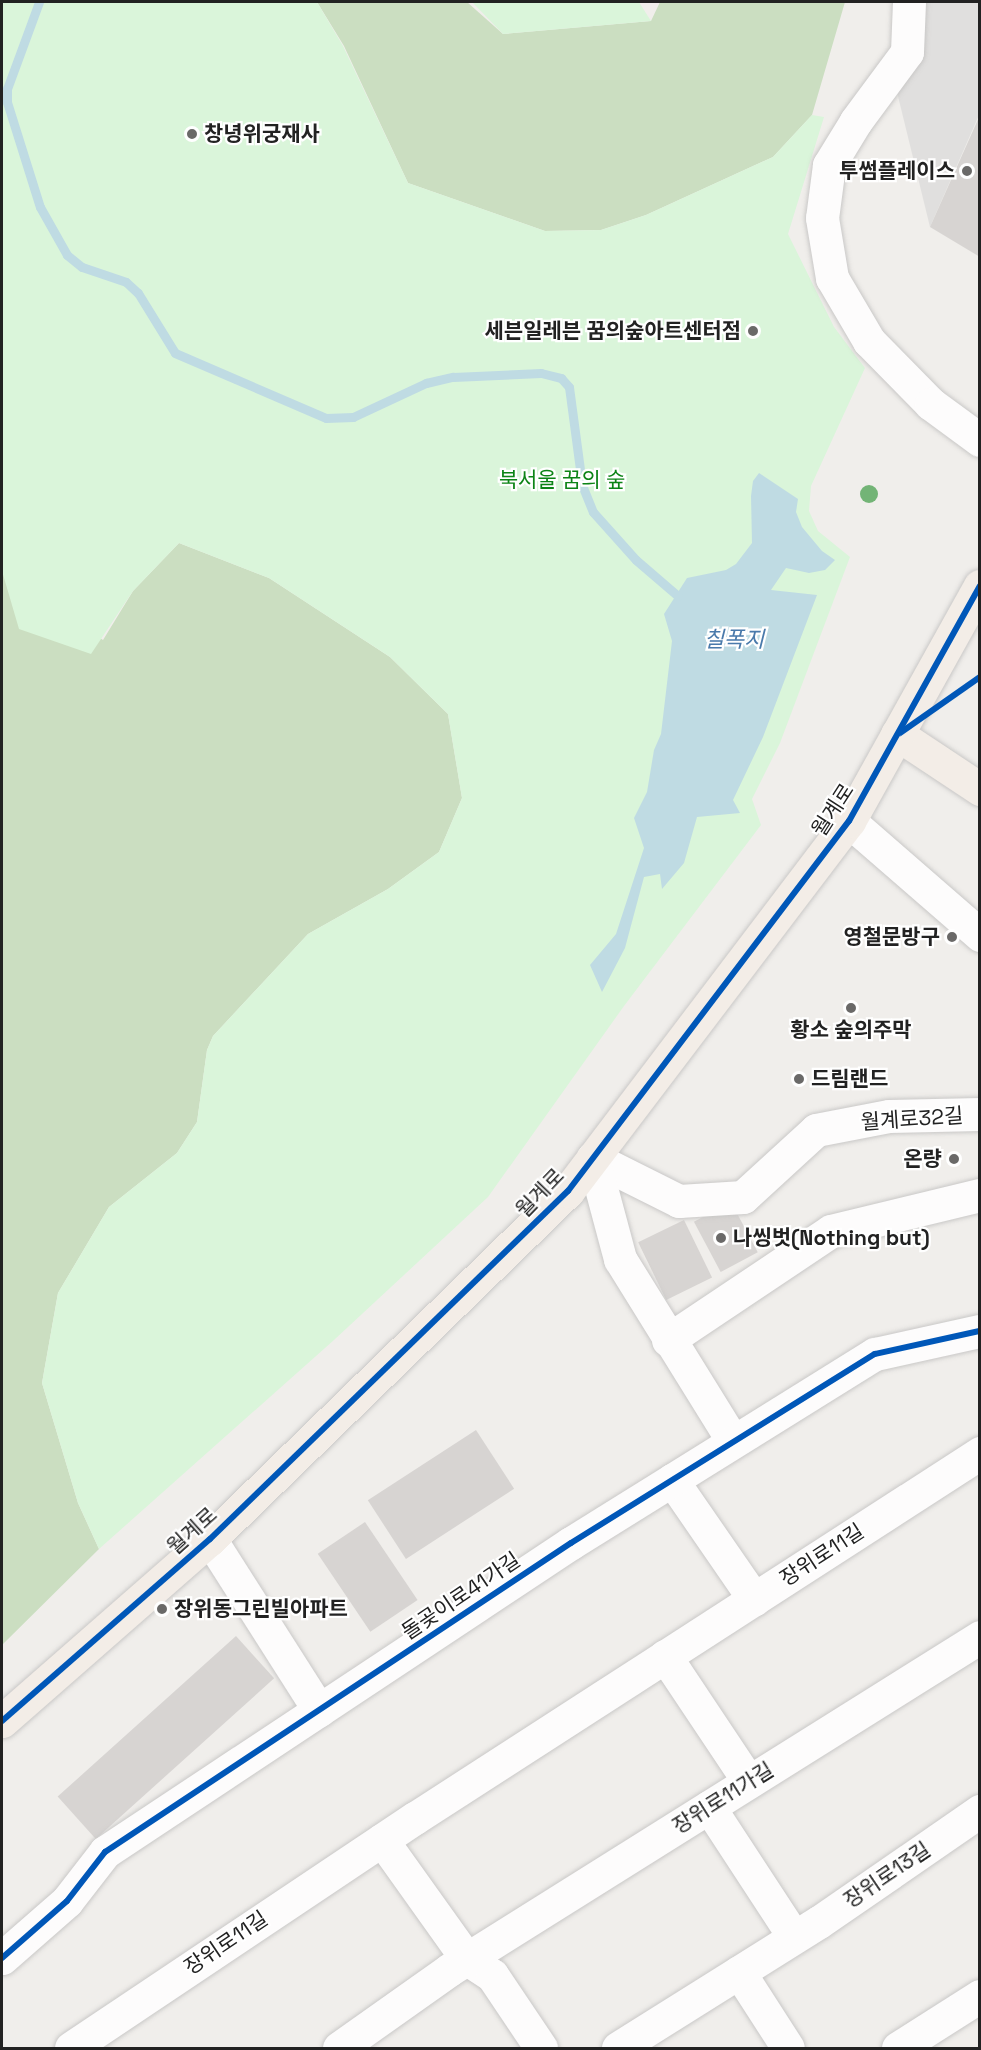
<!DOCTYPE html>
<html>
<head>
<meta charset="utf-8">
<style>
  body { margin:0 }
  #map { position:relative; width:981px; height:2050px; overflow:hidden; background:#f0eeeb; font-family:"Space Grotesk","Noto Sans KR",sans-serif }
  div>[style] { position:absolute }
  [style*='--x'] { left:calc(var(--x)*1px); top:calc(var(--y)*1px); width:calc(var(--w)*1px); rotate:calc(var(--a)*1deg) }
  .forest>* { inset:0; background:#cbdec1 }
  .park>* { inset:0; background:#daf5da }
  .parking>* { inset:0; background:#e0dfde }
  .water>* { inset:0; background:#bfdbe3 }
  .stream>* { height:9px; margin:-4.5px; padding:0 4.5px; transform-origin:4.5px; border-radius:4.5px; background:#bfdbe3 }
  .building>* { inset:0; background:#d7d4d2; transform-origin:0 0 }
  .roads { filter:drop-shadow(0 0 2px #c9c8c7) drop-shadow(0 0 2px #c9c8c7) }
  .minor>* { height:33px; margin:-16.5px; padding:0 16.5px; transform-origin:16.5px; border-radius:16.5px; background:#fdfcfc }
  .major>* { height:33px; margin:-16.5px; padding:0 16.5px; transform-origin:16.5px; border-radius:16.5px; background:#f3ede7 }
  .cycleway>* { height:6px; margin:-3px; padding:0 3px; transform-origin:3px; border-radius:3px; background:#0057b8 }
  .trees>* { width:18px; height:18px; margin:-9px; border-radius:50%; background:#73b476 }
  .dots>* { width:16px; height:16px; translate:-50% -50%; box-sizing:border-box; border:3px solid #fff; border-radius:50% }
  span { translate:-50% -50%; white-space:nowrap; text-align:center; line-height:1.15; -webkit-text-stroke:4.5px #fff; paint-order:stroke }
  .poi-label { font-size:21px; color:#222; font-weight:700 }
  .left { translate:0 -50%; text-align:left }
  .right { translate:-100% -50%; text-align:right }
  .park-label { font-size:21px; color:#0c8416 }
  .street-label { font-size:21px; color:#222 }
  .water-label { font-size:22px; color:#4a7aab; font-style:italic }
  .frame { position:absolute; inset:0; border:3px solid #222; pointer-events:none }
</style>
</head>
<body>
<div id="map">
  <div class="forest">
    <div style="clip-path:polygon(317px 2px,467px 2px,503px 34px,651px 21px,660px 2px,845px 2px,812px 115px,773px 157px,646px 215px,601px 230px,545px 231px,408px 183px,344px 46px)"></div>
    <div style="clip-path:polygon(179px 543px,269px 578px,390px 657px,448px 714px,462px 798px,439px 852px,388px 889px,308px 934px,213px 1036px,207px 1050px,197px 1122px,177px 1153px,109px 1207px,58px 1293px,42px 1383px,78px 1503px,99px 1549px,2px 1645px,2px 571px,103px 640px,133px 591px)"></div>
  </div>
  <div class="park">
    <div style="clip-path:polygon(2px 2px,317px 2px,343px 46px,408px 183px,545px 231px,601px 230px,646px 215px,773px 157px,812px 115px,824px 117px,788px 234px,834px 327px,865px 368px,811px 486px,809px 511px,818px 531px,850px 557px,780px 743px,752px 799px,761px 825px,624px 1006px,488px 1197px,334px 1340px,99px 1549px,78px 1503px,42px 1383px,58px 1293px,109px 1207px,177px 1153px,197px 1122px,207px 1050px,213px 1036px,308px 934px,388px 889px,439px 852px,462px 798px,448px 714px,390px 657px,269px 578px,179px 543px,133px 591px,91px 654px,19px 629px,2px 571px)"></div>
    <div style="clip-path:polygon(472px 2px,639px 2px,651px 21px,503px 34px)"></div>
  </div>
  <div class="parking">
    <div style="clip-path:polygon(910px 2px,979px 2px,979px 115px,930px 227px,895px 84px)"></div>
  </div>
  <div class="water">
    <div style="clip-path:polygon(759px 473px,798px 499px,796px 512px,802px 527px,822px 551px,835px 560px,825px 570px,809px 573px,786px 568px,771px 590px,817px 595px,763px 737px,733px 800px,740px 813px,697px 817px,684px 863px,662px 889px,660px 874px,644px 877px,625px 948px,602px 992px,590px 965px,616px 934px,644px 848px,634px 818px,647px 792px,654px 750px,661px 734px,672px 641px,664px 614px,687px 578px,726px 570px,736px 564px,752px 543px,751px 496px,753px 481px)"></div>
  </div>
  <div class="stream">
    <div style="--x:39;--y:2;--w:93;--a:110.2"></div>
    <div style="--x:7;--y:89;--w:13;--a:90"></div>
    <div style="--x:7;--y:102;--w:110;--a:72.6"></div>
    <div style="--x:40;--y:207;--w:55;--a:60.6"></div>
    <div style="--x:67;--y:255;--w:19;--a:39"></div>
    <div style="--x:82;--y:267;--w:46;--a:18.8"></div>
    <div style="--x:126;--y:282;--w:16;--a:43"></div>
    <div style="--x:138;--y:293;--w:70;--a:58.3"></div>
    <div style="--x:175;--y:353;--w:164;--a:23.3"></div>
    <div style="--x:326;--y:418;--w:27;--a:-2"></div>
    <div style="--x:353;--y:417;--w:81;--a:-25"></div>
    <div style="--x:426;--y:383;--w:28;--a:-13"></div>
    <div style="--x:453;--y:377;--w:88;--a:-2.6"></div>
    <div style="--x:541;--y:373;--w:21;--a:14"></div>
    <div style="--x:561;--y:378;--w:12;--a:48"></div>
    <div style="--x:569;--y:387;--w:99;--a:82.4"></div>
    <div style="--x:582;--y:485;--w:29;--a:68"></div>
    <div style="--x:593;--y:512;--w:64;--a:48.1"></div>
    <div style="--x:636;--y:560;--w:55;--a:40.6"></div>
  </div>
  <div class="building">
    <div style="clip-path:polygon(980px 115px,980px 257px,930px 227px)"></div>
    <div style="left:731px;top:1202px;width:57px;height:42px;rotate:62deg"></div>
    <div style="left:684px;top:1220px;width:64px;height:51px;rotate:64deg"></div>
    <div style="left:476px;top:1430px;width:70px;height:129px;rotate:57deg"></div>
    <div style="left:365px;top:1522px;width:94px;height:57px;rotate:56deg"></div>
    <div style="left:236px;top:1636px;width:57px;height:240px;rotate:48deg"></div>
  </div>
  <div class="roads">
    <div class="minor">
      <div style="--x:909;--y:2;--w:50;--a:92.3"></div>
      <div style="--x:907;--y:52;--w:86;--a:126.5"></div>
      <div style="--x:856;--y:121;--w:52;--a:121.5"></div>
      <div style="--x:829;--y:165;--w:53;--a:97.5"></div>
      <div style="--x:822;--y:218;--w:61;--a:80.5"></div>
      <div style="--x:832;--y:278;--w:73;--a:59.6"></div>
      <div style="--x:869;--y:341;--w:88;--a:45.5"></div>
      <div style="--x:931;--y:404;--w:61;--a:36.3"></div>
      <div style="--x:849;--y:821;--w:174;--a:41"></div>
      <div style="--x:593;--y:1158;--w:96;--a:26.6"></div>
      <div style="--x:679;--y:1201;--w:64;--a:-3.6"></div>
      <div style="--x:743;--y:1197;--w:99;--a:-42.5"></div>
      <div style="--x:816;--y:1130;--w:74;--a:-10.9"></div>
      <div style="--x:889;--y:1116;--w:91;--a:-1.3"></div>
      <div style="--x:593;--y:1158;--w:105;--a:75"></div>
      <div style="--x:620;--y:1259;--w:214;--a:58.2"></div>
      <div style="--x:668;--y:1340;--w:196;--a:-33.8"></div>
      <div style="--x:831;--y:1231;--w:153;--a:-13.6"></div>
      <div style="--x:672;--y:1480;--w:145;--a:55.4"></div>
      <div style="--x:210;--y:1539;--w:203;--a:57.5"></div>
      <div style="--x:665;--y:1656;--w:151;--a:56.3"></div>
      <div style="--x:709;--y:1807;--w:155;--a:56.8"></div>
      <div style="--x:382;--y:1840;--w:146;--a:54.5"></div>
      <div style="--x:467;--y:1959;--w:30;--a:33"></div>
      <div style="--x:492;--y:1975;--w:88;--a:56.1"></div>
      <div style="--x:2;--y:1958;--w:86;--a:-41.2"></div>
      <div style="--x:67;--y:1901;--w:62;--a:-52.2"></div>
      <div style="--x:105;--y:1852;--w:559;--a:-33.55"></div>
      <div style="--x:571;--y:1543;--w:358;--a:-31.9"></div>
      <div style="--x:875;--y:1354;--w:107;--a:-12.4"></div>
      <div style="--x:739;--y:1972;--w:90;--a:57.2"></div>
      <div style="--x:71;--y:2048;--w:414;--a:-33.8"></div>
      <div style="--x:415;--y:1818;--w:673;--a:-32.86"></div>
      <div style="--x:339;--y:2048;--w:135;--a:-35.3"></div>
      <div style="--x:449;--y:1970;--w:627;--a:-32.09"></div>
      <div style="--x:618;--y:2048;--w:237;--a:-32.1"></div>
      <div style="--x:819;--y:1922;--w:196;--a:-34.6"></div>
      <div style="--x:898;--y:2048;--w:97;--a:-32.4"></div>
    </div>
    <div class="major">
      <div style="--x:897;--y:734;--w:100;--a:33.5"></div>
      <div style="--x:2;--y:1721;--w:276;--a:-41.2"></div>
      <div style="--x:210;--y:1539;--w:499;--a:-44.2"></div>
      <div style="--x:568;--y:1191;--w:465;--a:-52.8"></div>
      <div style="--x:849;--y:821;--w:269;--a:-60.9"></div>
    </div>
  </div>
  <div class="cycleway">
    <div style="--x:900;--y:733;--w:98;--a:-35"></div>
    <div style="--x:2;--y:1721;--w:276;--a:-41.2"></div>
    <div style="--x:210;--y:1539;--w:499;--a:-44.2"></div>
    <div style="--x:568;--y:1191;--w:465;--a:-52.8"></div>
    <div style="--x:849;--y:821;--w:269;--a:-60.9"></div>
    <div style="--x:2;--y:1958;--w:86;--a:-41.2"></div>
    <div style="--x:67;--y:1901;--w:62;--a:-52.2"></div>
    <div style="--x:105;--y:1852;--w:559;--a:-33.55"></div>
    <div style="--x:571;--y:1543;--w:358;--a:-31.9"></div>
    <div style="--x:875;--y:1354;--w:107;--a:-12.4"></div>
  </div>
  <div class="trees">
    <div style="left:869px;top:494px"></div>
  </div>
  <div class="dots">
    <div style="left:192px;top:134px;background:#6a6968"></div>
    <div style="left:967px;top:171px;background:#6a6968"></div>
    <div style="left:753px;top:331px;background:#6a6968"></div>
    <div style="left:952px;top:937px;background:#6a6968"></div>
    <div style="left:851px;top:1008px;background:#6a6968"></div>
    <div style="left:799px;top:1079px;background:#6a6968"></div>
    <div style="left:954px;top:1159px;background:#6a6968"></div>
    <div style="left:721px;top:1238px;background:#6a6968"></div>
    <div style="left:162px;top:1609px;background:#6a6968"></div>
  </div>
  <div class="poi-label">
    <span class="left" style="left:204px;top:134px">창녕위궁재사</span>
    <span class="right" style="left:955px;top:171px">투썸플레이스</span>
    <span class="right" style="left:741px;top:331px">세븐일레븐 꿈의숲아트센터점</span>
    <span class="right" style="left:940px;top:937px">영철문방구</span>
    <span style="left:851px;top:1030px">황소 숲의주막</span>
    <span class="left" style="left:811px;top:1079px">드림랜드</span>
    <span class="right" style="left:942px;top:1159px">온량</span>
    <span class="left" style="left:733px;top:1238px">나씽벗(Nothing but)</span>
    <span class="left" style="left:174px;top:1609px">장위동그린빌아파트</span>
  </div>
  <div class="park-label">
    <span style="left:562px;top:480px">북서울 꿈의 숲</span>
  </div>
  <div class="street-label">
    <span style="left:833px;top:810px;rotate:-57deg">월계로</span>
    <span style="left:912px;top:1119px;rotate:-4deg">월계로32길</span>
    <span style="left:540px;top:1193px;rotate:-46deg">월계로</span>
    <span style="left:192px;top:1531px;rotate:-42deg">월계로</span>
    <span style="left:822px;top:1555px;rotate:-33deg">장위로11길</span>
    <span style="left:461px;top:1596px;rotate:-34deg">돌곶이로41가길</span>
    <span style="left:723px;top:1798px;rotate:-32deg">장위로11가길</span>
    <span style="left:887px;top:1875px;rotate:-34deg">장위로13길</span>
    <span style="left:226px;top:1943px;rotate:-34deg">장위로11길</span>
  </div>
  <div class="water-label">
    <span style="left:734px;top:640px">칠폭지</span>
  </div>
  <div class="frame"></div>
</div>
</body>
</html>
